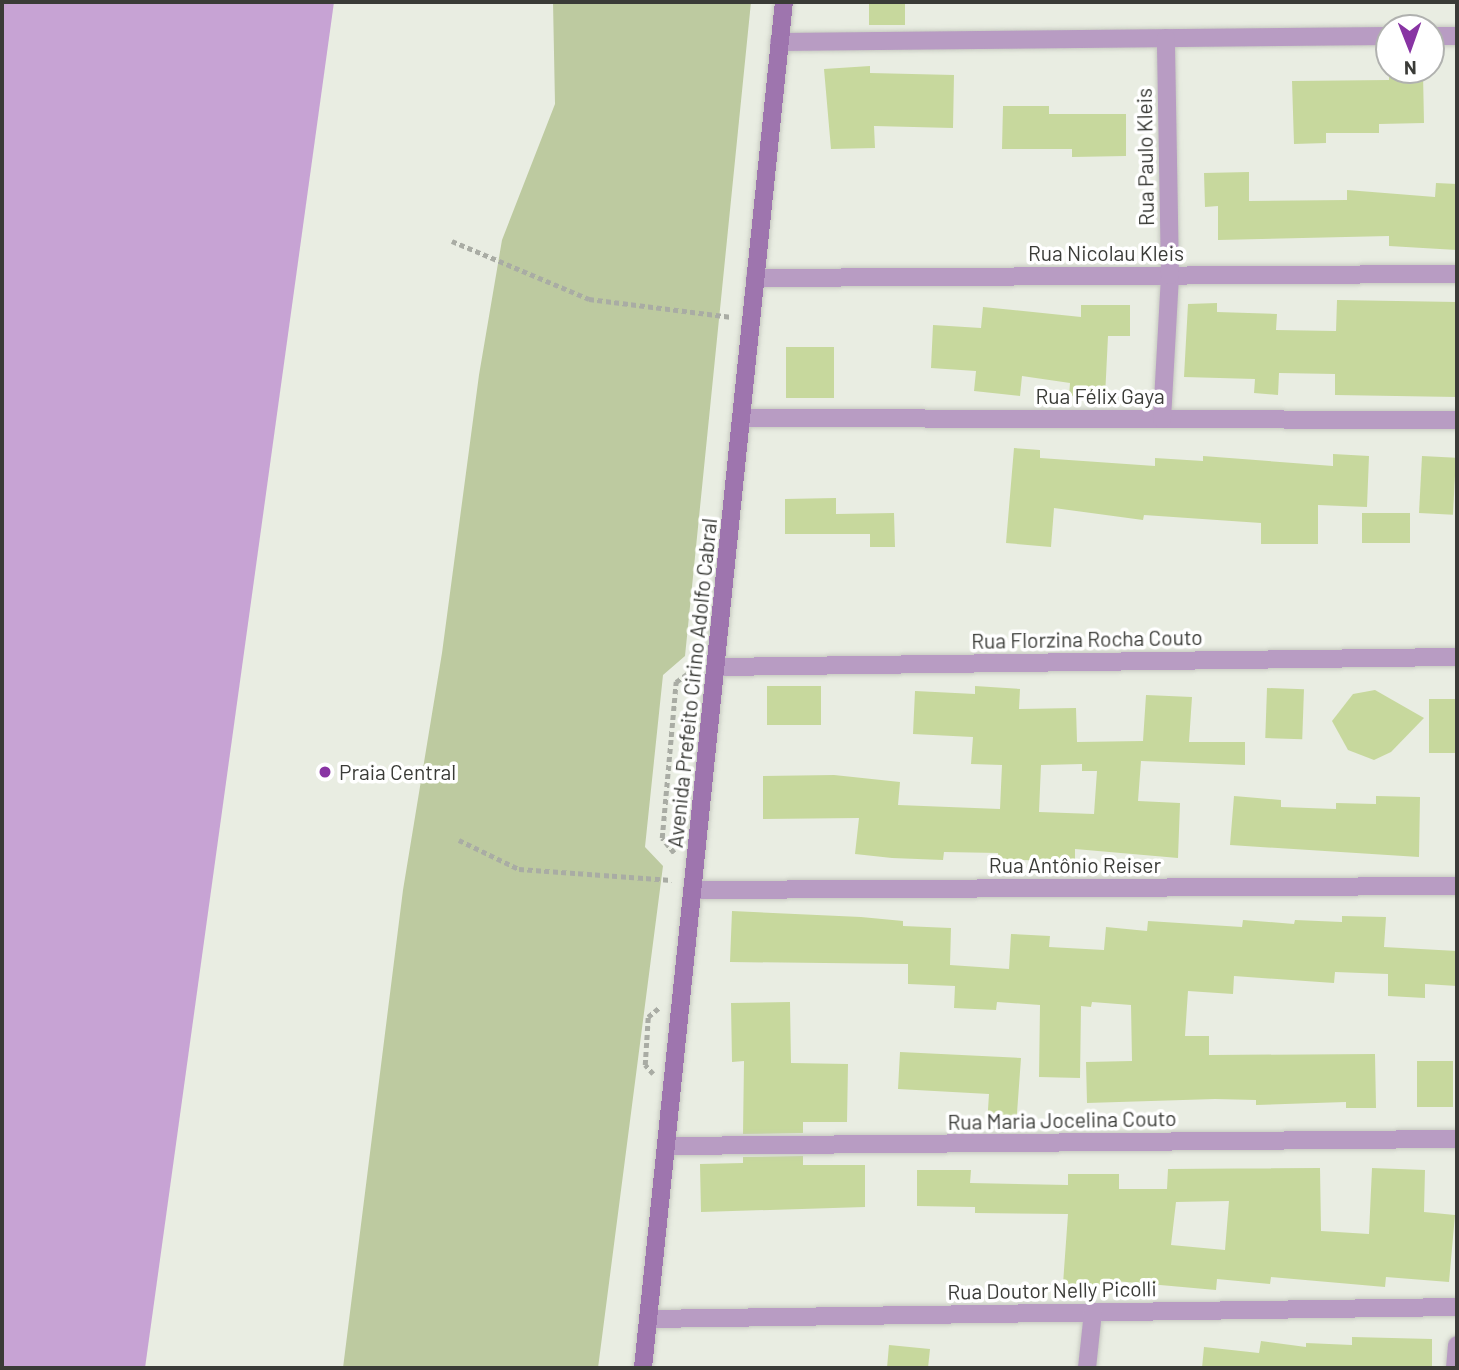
<!DOCTYPE html>
<html>
<head>
<meta charset="utf-8">
<style>
  body { margin:0 }
  #map { position:relative; width:1459px; height:1370px; overflow:hidden; background:#e9ede2; font-family:Barlow,sans-serif }
  div>[style] { position:absolute }
  [style*='--x'] { left:calc(var(--x)*1px); top:calc(var(--y)*1px); width:calc(var(--w)*1px); rotate:calc(var(--a)*1deg) }
  .green>* { inset:0; background:#bdcaa0 }
  .water>* { inset:0; background:#c7a3d4 }
  .building>* { inset:0; background:#c7d89d; transform-origin:0 0 }
  .path>* { height:4.5px; margin-top:-2.25px; transform-origin:0; background:repeating-linear-gradient(90deg,#a9aca4 0 5px,transparent 0 8.5px) }
  .roads { filter:drop-shadow(0 0 2px #c6c9c0) drop-shadow(0 0 2px #c6c9c0) }
  .minor>* { height:18px; margin:-9px; padding:0 9px; transform-origin:9px; border-radius:9px; background:#b89cc3 }
  .secondary>* { height:18px; margin:-9px; padding:0 9px; transform-origin:9px; border-radius:9px; background:#9e75ae }
  .dots>* { width:19px; height:19px; translate:-50% -50%; box-sizing:border-box; border:4px solid #fff; border-radius:50% }
  span { translate:-50% -50%; white-space:nowrap; text-align:center; line-height:1.15; -webkit-text-stroke:7px #fff; paint-order:stroke }
  .street-label { font-size:21px; color:#3a3b37 }
  .poi-label { font-size:21px; color:#3a3b37 }
  .left { translate:0 -50%; text-align:left }
  .frame { position:absolute; inset:0; border:4px solid #3a3b37; pointer-events:none }
  .north { position:absolute; left:1375px; top:14px; width:70px; height:70px; box-sizing:border-box; background:#fff; border:2px solid #b0b1af; border-radius:50%; rotate:179deg; font-size:19px; font-weight:700; line-height:28px; text-align:center; color:#3a3b37 }
  .north::after { content:''; display:block; margin:auto; width:24px; height:32px; background:#8834a3; clip-path:polygon(50% 0,100% 100%,50% 72%,0 100%) }
</style>
</head>
<body>
<div id="map">
  <div class="green">
    <div style="clip-path:polygon(553px 2px,751px 2px,685px 656px,663px 675px,645px 847px,663px 866px,598px 1368px,343px 1368px,403px 890px,442px 653px,479px 375px,502px 240px,555px 104px)"></div>
  </div>
  <div class="water">
    <div style="clip-path:polygon(2px 2px,334px 2px,145px 1368px,2px 1368px)"></div>
  </div>
  <div class="building">
    <div style="left:869px;top:2px;width:36px;height:23px"></div>
    <div style="clip-path:polygon(870px 66px,870px 73px,954px 75px,953px 128px,874px 126px,875px 148px,831px 149px,824px 69px)"></div>
    <div style="clip-path:polygon(1423px 73px,1424px 123px,1379px 124px,1379px 133px,1326px 133px,1326px 143px,1294px 144px,1292px 81px,1389px 80px,1389px 74px)"></div>
    <div style="clip-path:polygon(1003px 106px,1049px 106px,1049px 114px,1126px 114px,1126px 156px,1072px 157px,1072px 149px,1002px 149px)"></div>
    <div style="clip-path:polygon(1249px 172px,1249px 201px,1347px 200px,1347px 190px,1435px 197px,1436px 183px,1457px 184px,1457px 250px,1389px 246px,1389px 236px,1218px 240px,1218px 206px,1205px 207px,1204px 173px)"></div>
    <div style="clip-path:polygon(1337px 300px,1457px 302px,1457px 397px,1335px 395px,1335px 374px,1279px 373px,1278px 395px,1254px 393px,1255px 379px,1184px 377px,1188px 304px,1217px 303px,1217px 312px,1277px 314px,1276px 330px,1336px 331px)"></div>
    <div style="clip-path:polygon(1081px 305px,1130px 305px,1130px 336px,1108px 336px,1105px 397px,1069px 396px,1070px 383px,1022px 376px,1020px 396px,974px 391px,976px 371px,931px 368px,933px 325px,981px 328px,983px 307px,1081px 317px)"></div>
    <div style="left:786px;top:347px;width:48px;height:51px"></div>
    <div style="clip-path:polygon(1014px 448px,1040px 450px,1040px 458px,1155px 466px,1155px 458px,1203px 461px,1203px 456px,1333px 466px,1333px 454px,1369px 456px,1367px 507px,1318px 505px,1318px 544px,1261px 544px,1261px 523px,1144px 515px,1143px 520px,1054px 508px,1051px 547px,1006px 543px)"></div>
    <div style="left:1422px;top:456px;width:34px;height:57px;rotate:3deg"></div>
    <div style="clip-path:polygon(836px 498px,836px 514px,894px 513px,895px 547px,870px 547px,870px 534px,785px 534px,785px 499px)"></div>
    <div style="left:1410px;top:513px;width:30px;height:48px;rotate:90deg"></div>
    <div style="left:821px;top:686px;width:39px;height:54px;rotate:90deg"></div>
    <div style="clip-path:polygon(evenodd,975px 686px,1020px 689px,1019px 709px,1076px 708px,1077px 742px,1143px 741px,1146px 695px,1192px 697px,1189px 742px,1245px 742px,1245px 765px,1141px 761px,1138px 801px,1180px 803px,1178px 858px,1075px 849px,1075px 862px,998px 859px,998px 853px,944px 852px,943px 860px,892px 858px,855px 854px,859px 818px,763px 819px,763px 776px,834px 775px,900px 782px,898px 805px,1000px 809px,1002px 765px,971px 764px,973px 737px,913px 734px,915px 691px,975px 694px,975px 686px,1082px 764px,1082px 771px,1097px 771px,1094px 814px,1039px 812px,1041px 765px,1082px 764px)"></div>
    <div style="left:1267px;top:688px;width:37px;height:50px;rotate:2deg"></div>
    <div style="clip-path:polygon(1375px 690px,1424px 718px,1391px 752px,1374px 760px,1348px 750px,1332px 721px,1353px 694px)"></div>
    <div style="left:1429px;top:699px;width:28px;height:54px"></div>
    <div style="clip-path:polygon(1234px 796px,1281px 800px,1281px 807px,1336px 809px,1336px 803px,1376px 804px,1376px 796px,1420px 797px,1419px 857px,1230px 845px)"></div>
    <div style="clip-path:polygon(732px 911px,861px 917px,903px 921px,903px 926px,951px 928px,950px 965px,1009px 969px,1011px 934px,1050px 936px,1049px 947px,1104px 950px,1106px 927px,1147px 931px,1148px 921px,1242px 927px,1243px 920px,1294px 924px,1295px 920px,1342px 922px,1342px 916px,1386px 917px,1384px 947px,1457px 951px,1457px 986px,1425px 984px,1425px 998px,1388px 996px,1388px 974px,1335px 972px,1334px 983px,1234px 976px,1233px 994px,1188px 991px,1185px 1036px,1209px 1036px,1209px 1055px,1375px 1054px,1376px 1108px,1346px 1108px,1346px 1102px,1256px 1105px,1256px 1100px,1215px 1099px,1087px 1103px,1086px 1062px,1132px 1061px,1131px 1005px,1092px 1002px,1091px 1007px,1081px 1006px,1080px 1078px,1039px 1077px,1040px 1005px,997px 1002px,996px 1010px,954px 1008px,955px 986px,908px 984px,908px 964px,730px 962px)"></div>
    <div style="clip-path:polygon(790px 1002px,791px 1063px,848px 1064px,847px 1122px,803px 1122px,803px 1133px,743px 1134px,744px 1061px,732px 1062px,731px 1003px)"></div>
    <div style="clip-path:polygon(900px 1052px,1021px 1058px,1016px 1127px,987px 1125px,989px 1094px,898px 1089px)"></div>
    <div style="left:1417px;top:1061px;width:36px;height:46px"></div>
    <div style="clip-path:polygon(803px 1156px,803px 1165px,865px 1165px,865px 1207px,701px 1212px,700px 1164px,743px 1163px,743px 1157px)"></div>
    <div style="clip-path:polygon(evenodd,1320px 1168px,1321px 1231px,1369px 1234px,1372px 1168px,1425px 1170px,1424px 1212px,1455px 1215px,1449px 1282px,1386px 1277px,1385px 1287px,1271px 1277px,1270px 1284px,1217px 1279px,1216px 1290px,1104px 1280px,1103px 1286px,1063px 1284px,1068px 1214px,975px 1213px,975px 1207px,917px 1206px,917px 1170px,971px 1170px,970px 1183px,1068px 1185px,1068px 1174px,1119px 1174px,1119px 1189px,1167px 1189px,1168px 1169px,1320px 1168px,1229px 1201px,1225px 1250px,1171px 1245px,1176px 1202px,1229px 1201px)"></div>
    <div style="clip-path:polygon(1352px 1337px,1432px 1339px,1432px 1368px,1202px 1368px,1204px 1347px,1259px 1353px,1261px 1341px,1306px 1347px,1306px 1343px,1352px 1345px)"></div>
    <div style="clip-path:polygon(889px 1345px,930px 1349px,928px 1368px,887px 1368px)"></div>
  </div>
  <div class="path">
    <div style="--x:452;--y:241;--w:149;--a:22.9"></div>
    <div style="--x:589;--y:299;--w:144;--a:7.2"></div>
    <div style="--x:459;--y:840;--w:67;--a:25.8"></div>
    <div style="--x:519;--y:869;--w:153;--a:4.1"></div>
    <div style="--x:674;--y:853;--w:19;--a:-129"></div>
    <div style="--x:662;--y:838;--w:157;--a:-84.9"></div>
    <div style="--x:676;--y:682;--w:22;--a:-36"></div>
    <div style="--x:653;--y:1074;--w:12;--a:-132"></div>
    <div style="--x:645;--y:1065;--w:48;--a:-86.4"></div>
    <div style="--x:648;--y:1017;--w:16;--a:-40"></div>
  </div>
  <div class="roads">
    <div class="minor">
      <div style="--x:1431;--y:36;--w:26;--a:0"></div>
      <div style="--x:779;--y:42;--w:610;--a:-0.56"></div>
      <div style="--x:755;--y:278;--w:702;--a:-0.33"></div>
      <div style="--x:743;--y:418;--w:714;--a:0.16"></div>
      <div style="--x:1162;--y:419;--w:144;--a:-86.8"></div>
      <div style="--x:1170;--y:275;--w:237;--a:-91"></div>
      <div style="--x:718;--y:667;--w:739;--a:-0.78"></div>
      <div style="--x:692;--y:890;--w:765;--a:-0.3"></div>
      <div style="--x:666;--y:1146;--w:791;--a:-0.51"></div>
      <div style="--x:648;--y:1319;--w:809;--a:-0.85"></div>
      <div style="--x:1087;--y:1368;--w:56;--a:-83.9"></div>
      <div style="--x:1455;--y:1368;--w:23;--a:-85"></div>
    </div>
    <div class="secondary">
      <div style="--x:643;--y:1368;--w:1373;--a:-84.11"></div>
    </div>
  </div>
  <div class="dots">
    <div style="left:325px;top:772px;background:#8834a3"></div>
  </div>
  <div class="street-label">
    <span style="left:1145px;top:157px;rotate:-91deg">Rua Paulo Kleis</span>
    <span style="left:1106px;top:253px">Rua Nicolau Kleis</span>
    <span style="left:1100px;top:396px">Rua Félix Gaya</span>
    <span style="left:1087px;top:639px;rotate:-1deg">Rua Florzina Rocha Couto</span>
    <span style="left:692px;top:683px;rotate:-84deg">Avenida Prefeito Cirino Adolfo Cabral</span>
    <span style="left:1075px;top:865px">Rua Antônio Reiser</span>
    <span style="left:1062px;top:1120px;rotate:-1deg">Rua Maria Jocelina Couto</span>
    <span style="left:1052px;top:1290px;rotate:-1deg">Rua Doutor Nelly Picolli</span>
  </div>
  <div class="poi-label">
    <span class="left" style="left:339px;top:772px">Praia Central</span>
  </div>
  <div class="frame"></div>
  <div class="north">N</div>
</div>
</body>
</html>
